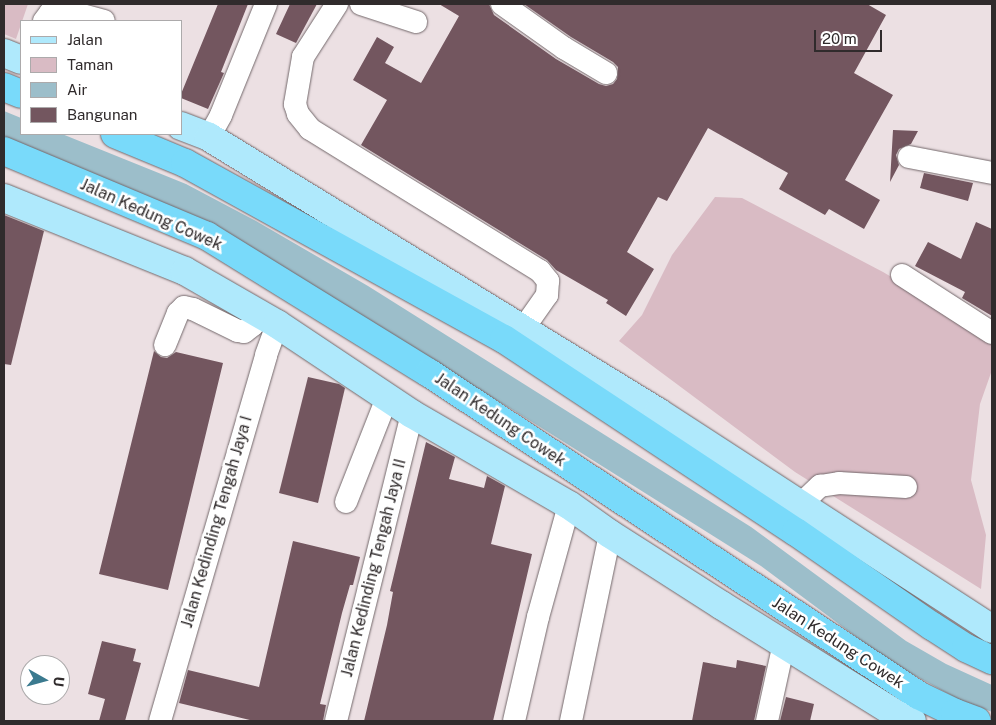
<!DOCTYPE html>
<html>
<head>
<meta charset="utf-8">
<style>
  body { margin:0 }
  #map { position:relative; width:996px; height:725px; overflow:hidden; background:#ece0e3; font-family:"Public Sans",sans-serif }
  div>[style] { position:absolute }
  [style*='--x'] { left:calc(var(--x)*1px); top:calc(var(--y)*1px); width:calc(var(--w)*1px); rotate:calc(var(--a)*1deg) }
  .green>* { inset:0; background:#d9bbc4 }
  .water>* { inset:0; background:#9cbeca }
  .building>* { inset:0; background:#73565f }
  .roads { filter:drop-shadow(0 0 1px #73686b) drop-shadow(0 0 1px #73686b) }
  .minor>* { height:22px; margin:-11px; padding:0 11px; transform-origin:11px; border-radius:11px; background:#fff }
  .major>* { height:28px; margin:-14px; padding:0 14px; transform-origin:14px; border-radius:14px; background:#afe9fc }
  .highway>* { height:28px; margin:-14px; padding:0 14px; transform-origin:14px; border-radius:14px; background:#79dafa }
  span { translate:-50% -50%; white-space:nowrap; text-align:center; line-height:1.15; -webkit-text-stroke:5px #fff; paint-order:stroke }
  .street-label { font-size:16px; color:#302b2c }
  .frame { position:absolute; inset:0; border:5px solid #302b2c; pointer-events:none }
  .legend { position:absolute; left:20px; top:20px; width:162px; height:115px; box-sizing:border-box; background:#fff; border:1px solid #acaaab; margin:0; padding:6px 9px; list-style:none; font-size:15px; color:#302b2c }
  .legend li { display:flex; align-items:center; gap:10px; height:25px }
  .legend b { width:25px; border:1px solid #acaaab }
  .north { position:absolute; left:20px; top:655px; width:50px; height:50px; box-sizing:border-box; background:#fff; border:1px solid #acaaab; border-radius:50%; rotate:97deg; font-size:14px; font-weight:700; line-height:20px; text-align:center; color:#302b2c }
  .north::after { content:''; display:block; margin:auto; width:18px; height:22px; background:#3b7a8f; clip-path:polygon(50% 0,100% 100%,50% 72%,0 100%) }
  .scale { position:absolute; left:814px; top:30px; width:68px; height:22px; box-sizing:border-box; border:2px solid #302b2c; border-top:0; padding-left:6px; font-size:15px; line-height:18px; white-space:nowrap; color:#302b2c; -webkit-text-stroke:4px #fff; paint-order:stroke }
</style>
</head>
<body>
<div id="map">
  <div class="green">
    <div style="clip-path:polygon(4px 4px,28px 4px,16px 39px,4px 34px)"></div>
    <div style="clip-path:polygon(715px 197px,742px 198px,883px 272px,968px 322px,992px 343px,992px 370px,980px 404px,971px 480px,986px 535px,981px 589px,795px 472px,619px 341px,642px 315px,672px 255px)"></div>
  </div>
  <div class="water">
    <div style="clip-path:polygon(4px 111px,21px 118px,21px 134px,62px 134px,186px 184px,256px 221px,368px 286px,751px 527px,906px 641px,946px 664px,992px 685px,992px 712px,958px 699px,890px 662px,761px 566px,513px 410px,370px 325px,4px 142px)"></div>
  </div>
  <div class="building">
    <div style="clip-path:polygon(218px 4px,248px 4px,221px 72px,224px 73px,208px 109px,181px 98px,181px 94px)"></div>
    <div style="clip-path:polygon(290px 4px,317px 4px,296px 43px,276px 34px)"></div>
    <div style="clip-path:polygon(439px 4px,489px 4px,494px 15px,556px 59px,599px 84px,606px 86px,613px 84px,617px 79px,618px 67px,613px 62px,571px 37px,524px 4px,867px 4px,886px 15px,854px 73px,893px 95px,845px 180px,880px 200px,864px 229px,829px 209px,825px 215px,779px 189px,788px 173px,708px 128px,667px 201px,658px 197px,627px 252px,654px 269px,626px 316px,606px 303px,608px 300px,556px 270px,547px 260px,361px 145px,387px 100px,353px 80px,377px 37px,394px 47px,385px 63px,421px 83px,459px 16px)"></div>
    <div style="clip-path:polygon(893px 130px,918px 131px,911px 144px,899px 149px,896px 155px,899px 165px,890px 182px)"></div>
    <div style="clip-path:polygon(924px 173px,973px 183px,968px 201px,920px 188px)"></div>
    <div style="clip-path:polygon(4px 215px,44px 231px,11px 365px,4px 364px)"></div>
    <div style="clip-path:polygon(976px 222px,992px 229px,992px 316px,962px 298px,965px 292px,915px 266px,928px 242px,961px 259px)"></div>
    <div style="clip-path:polygon(154px 351px,161px 357px,167px 358px,176px 352px,223px 363px,168px 590px,99px 574px)"></div>
    <div style="clip-path:polygon(308px 377px,339px 384px,345px 388px,318px 503px,279px 493px)"></div>
    <div style="clip-path:polygon(426px 442px,455px 457px,449px 479px,484px 488px,487px 476px,505px 486px,491px 544px,532px 554px,493px 721px,364px 721px,387px 625px,393px 592px,390px 591px)"></div>
    <div style="clip-path:polygon(293px 541px,360px 557px,353px 585px,350px 585px,342px 613px,320px 704px,326px 705px,323px 721px,254px 721px,179px 703px,188px 670px,259px 687px)"></div>
    <div style="clip-path:polygon(102px 641px,136px 649px,133px 661px,141px 663px,125px 721px,99px 721px,105px 699px,88px 694px)"></div>
    <div style="clip-path:polygon(737px 660px,766px 666px,754px 721px,692px 721px,703px 662px,736px 668px)"></div>
    <div style="clip-path:polygon(786px 697px,814px 704px,810px 721px,780px 721px)"></div>
  </div>
  <div class="roads">
    <div class="minor">
      <div style="--x:337;--y:4;--w:63;--a:122.7"></div>
      <div style="--x:303;--y:57;--w:48;--a:99.7"></div>
      <div style="--x:295;--y:104;--w:10;--a:73"></div>
      <div style="--x:298;--y:114;--w:19;--a:51"></div>
      <div style="--x:310;--y:129;--w:270;--a:31.7"></div>
      <div style="--x:540;--y:271;--w:13;--a:51"></div>
      <div style="--x:548;--y:281;--w:14;--a:94"></div>
      <div style="--x:547;--y:295;--w:42;--a:125.2"></div>
      <div style="--x:361;--y:4;--w:58;--a:18.1"></div>
      <div style="--x:502;--y:4;--w:76;--a:35.4"></div>
      <div style="--x:564;--y:48;--w:49;--a:30.8"></div>
      <div style="--x:44;--y:21;--w:10;--a:-53"></div>
      <div style="--x:50;--y:13;--w:17;--a:-7"></div>
      <div style="--x:67;--y:11;--w:38;--a:15"></div>
      <div style="--x:209;--y:137;--w:25;--a:-61"></div>
      <div style="--x:221;--y:115;--w:120;--a:-67.9"></div>
      <div style="--x:909;--y:157;--w:85;--a:10.9"></div>
      <div style="--x:902;--y:275;--w:107;--a:32.8"></div>
      <div style="--x:165;--y:345;--w:35;--a:-68"></div>
      <div style="--x:178;--y:313;--w:8;--a:-45"></div>
      <div style="--x:184;--y:307;--w:9;--a:13"></div>
      <div style="--x:193;--y:309;--w:50;--a:26.1"></div>
      <div style="--x:238;--y:331;--w:6;--a:9"></div>
      <div style="--x:244;--y:332;--w:11;--a:-38"></div>
      <div style="--x:253;--y:325;--w:13;--a:-63"></div>
      <div style="--x:346;--y:502;--w:112;--a:-68.5"></div>
      <div style="--x:800;--y:505;--w:28;--a:-44"></div>
      <div style="--x:820;--y:486;--w:19;--a:-9"></div>
      <div style="--x:839;--y:483;--w:67;--a:3.4"></div>
      <div style="--x:160;--y:721;--w:381;--a:-73.8"></div>
      <div style="--x:266;--y:355;--w:33;--a:-70"></div>
      <div style="--x:336;--y:721;--w:316;--a:-76.1"></div>
      <div style="--x:514;--y:721;--w:107;--a:-77"></div>
      <div style="--x:538;--y:617;--w:116;--a:-74.5"></div>
      <div style="--x:571;--y:721;--w:191;--a:-78.2"></div>
      <div style="--x:767;--y:721;--w:80;--a:-77.7"></div>
    </div>
    <div class="major">
      <div style="--x:4;--y:53;--w:18;--a:22"></div>
      <div style="--x:181;--y:126;--w:30;--a:21"></div>
      <div style="--x:209;--y:137;--w:527;--a:31.49"></div>
      <div style="--x:658;--y:412;--w:398;--a:33"></div>
      <div style="--x:4;--y:198;--w:195;--a:22"></div>
      <div style="--x:185;--y:271;--w:106;--a:29.9"></div>
      <div style="--x:277;--y:324;--w:162;--a:33.7"></div>
      <div style="--x:412;--y:414;--w:181;--a:30.1"></div>
      <div style="--x:569;--y:505;--w:50;--a:35.3"></div>
      <div style="--x:610;--y:534;--w:132;--a:32.6"></div>
      <div style="--x:721;--y:605;--w:208;--a:31.9"></div>
      <div style="--x:898;--y:715;--w:15;--a:23"></div>
    </div>
    <div class="highway">
      <div style="--x:4;--y:87;--w:18;--a:22"></div>
      <div style="--x:115;--y:134;--w:76;--a:22.5"></div>
      <div style="--x:185;--y:163;--w:364;--a:28.9"></div>
      <div style="--x:504;--y:339;--w:350;--a:33.5"></div>
      <div style="--x:796;--y:532;--w:165;--a:34.7"></div>
      <div style="--x:932;--y:626;--w:40;--a:32.9"></div>
      <div style="--x:966;--y:648;--w:29;--a:25"></div>
      <div style="--x:4;--y:151;--w:220;--a:22.7"></div>
      <div style="--x:207;--y:236;--w:261;--a:31.7"></div>
      <div style="--x:429;--y:373;--w:585;--a:33.36"></div>
      <div style="--x:918;--y:695;--w:41;--a:25.9"></div>
      <div style="--x:955;--y:713;--w:23;--a:20"></div>
    </div>
  </div>
  <div class="street-label">
    <span style="left:151px;top:215px;rotate:24deg">Jalan Kedung Cowek</span>
    <span style="left:500px;top:420px;rotate:34deg">Jalan Kedung Cowek</span>
    <span style="left:217px;top:522px;rotate:-74deg">Jalan Kedinding Tengah Jaya I</span>
    <span style="left:374px;top:568px;rotate:-76deg">Jalan Kedinding Tengah Jaya II</span>
    <span style="left:838px;top:643px;rotate:33deg">Jalan Kedung Cowek</span>
  </div>
  <div class="frame"></div>
  <ul class="legend">
  <li><b style="height:6px;background:#afe9fc"></b>Jalan</li>
  <li><b style="height:14px;background:#d9bbc4"></b>Taman</li>
  <li><b style="height:14px;background:#9cbeca"></b>Air</li>
  <li><b style="height:14px;background:#73565f"></b>Bangunan</li>
  </ul>
  <div class="north">U</div>
  <div class="scale">20 m</div>
</div>
</body>
</html>
